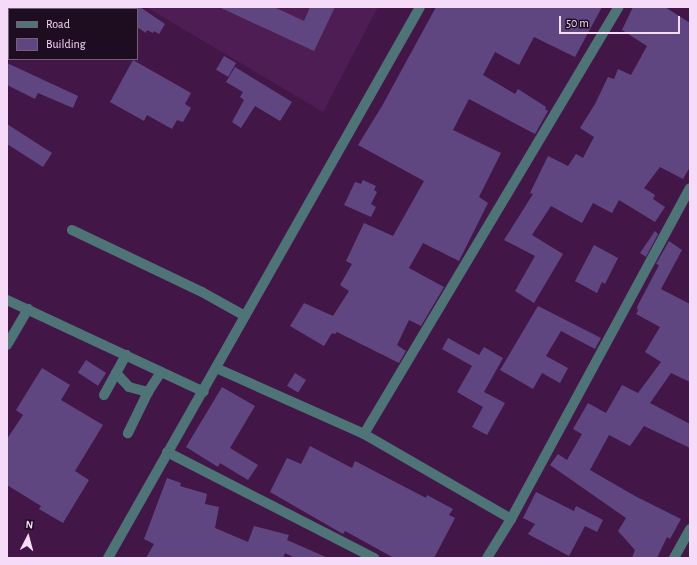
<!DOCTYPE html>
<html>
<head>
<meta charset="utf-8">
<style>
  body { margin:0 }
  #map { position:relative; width:697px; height:565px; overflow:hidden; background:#421747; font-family:"Alegreya Sans",sans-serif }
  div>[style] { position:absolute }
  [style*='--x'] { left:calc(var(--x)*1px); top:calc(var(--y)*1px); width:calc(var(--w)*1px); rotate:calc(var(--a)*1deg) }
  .built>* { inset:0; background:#4d1d53 }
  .building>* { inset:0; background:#604680; transform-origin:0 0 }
  .minor>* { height:10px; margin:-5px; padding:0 5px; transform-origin:5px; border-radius:5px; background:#4e7477 }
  span { translate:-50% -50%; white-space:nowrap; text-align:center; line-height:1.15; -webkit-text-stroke:4px #1e0c21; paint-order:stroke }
  .frame { position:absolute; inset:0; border:8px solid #f6dbf8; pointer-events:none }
  .legend { position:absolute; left:8px; top:8px; width:130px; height:52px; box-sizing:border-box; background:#1e0c21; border:1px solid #745f77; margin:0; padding:5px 7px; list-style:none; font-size:12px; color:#f6dbf8 }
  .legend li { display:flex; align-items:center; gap:8px; height:20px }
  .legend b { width:20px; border:1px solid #745f77 }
  .north { position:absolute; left:8px; top:517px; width:40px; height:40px; -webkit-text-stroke:3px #1e0c21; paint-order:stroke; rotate:6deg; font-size:11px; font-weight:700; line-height:16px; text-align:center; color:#f6dbf8 }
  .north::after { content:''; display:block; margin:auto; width:14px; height:18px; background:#f6dbf8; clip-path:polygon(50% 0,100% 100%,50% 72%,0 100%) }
  .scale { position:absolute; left:559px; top:16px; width:121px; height:18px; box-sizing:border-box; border:2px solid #f6dbf8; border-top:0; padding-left:5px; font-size:12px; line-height:14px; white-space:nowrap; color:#f6dbf8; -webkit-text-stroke:3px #1e0c21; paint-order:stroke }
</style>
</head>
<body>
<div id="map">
  <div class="built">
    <div style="clip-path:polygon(146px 7px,378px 7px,323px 112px)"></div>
  </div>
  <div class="building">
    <div style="clip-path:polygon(137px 7px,140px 7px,165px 24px,159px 34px,154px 31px,153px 33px,147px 30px,146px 33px,137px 27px)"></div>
    <div style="clip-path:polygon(219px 7px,274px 7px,304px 21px,310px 7px,335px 7px,314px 51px)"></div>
    <div style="clip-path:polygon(436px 7px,602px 7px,575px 57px,534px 37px,519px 65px,495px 52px,483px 75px,515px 94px,518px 89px,546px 107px,545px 109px,548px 111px,535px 134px,469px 99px,453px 130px,501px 153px,479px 197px,488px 203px,459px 261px,423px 243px,409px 268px,444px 287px,421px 326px,409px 320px,397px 345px,406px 351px,399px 363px,337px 332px,335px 334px,332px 333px,324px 346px,290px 326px,304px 303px,333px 316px,349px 291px,340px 285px,352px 264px,346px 261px,364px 223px,393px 236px,424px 181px,358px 145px,382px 106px)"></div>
    <div style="clip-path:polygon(633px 7px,665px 7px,690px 23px,690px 167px,683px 179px,660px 167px,644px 188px,655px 195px,653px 199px,665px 207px,655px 222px,619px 200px,612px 213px,593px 203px,582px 223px,551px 206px,532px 235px,563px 254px,534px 303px,515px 291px,535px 256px,504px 240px,533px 194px,530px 193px,548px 156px,568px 166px,576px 154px,583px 158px,594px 137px,580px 128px,595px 104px,608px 77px,614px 79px,618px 69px,631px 75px,647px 46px,622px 30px)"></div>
    <div style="left:224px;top:56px;width:14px;height:16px;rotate:30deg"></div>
    <div style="clip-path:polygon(133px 60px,191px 93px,185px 104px,191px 108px,183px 122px,177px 120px,172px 129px,147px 115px,144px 121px,110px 102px)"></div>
    <div style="clip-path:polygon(7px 63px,78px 96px,73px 108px,38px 93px,35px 99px,7px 85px)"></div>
    <div style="clip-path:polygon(235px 67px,292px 102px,280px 121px,255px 106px,241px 128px,232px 122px,244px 100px,240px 97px,243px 92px,226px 82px)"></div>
    <div style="clip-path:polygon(7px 124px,52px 153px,43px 167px,7px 144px)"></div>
    <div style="clip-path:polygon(363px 180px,376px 186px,374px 190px,377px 192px,371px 204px,376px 207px,371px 217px,344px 205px,355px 182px,361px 184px)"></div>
    <div style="clip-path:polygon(655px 231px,658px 234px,646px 257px,640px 253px)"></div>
    <div style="clip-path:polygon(669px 241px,682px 250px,661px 289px,690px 304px,690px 382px,671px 373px,650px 403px,690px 424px,690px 448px,644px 426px,630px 446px,609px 435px,590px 470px,635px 496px,681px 519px,670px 539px,667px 537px,657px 558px,632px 558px,635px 550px,618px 531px,626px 518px,550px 465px,558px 454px,567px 460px,582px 434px,573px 429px,588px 403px,606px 413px,622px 385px,638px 393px,661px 362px,645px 352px,660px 327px,636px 314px,638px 311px,637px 307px,659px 265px,656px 264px)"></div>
    <div style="clip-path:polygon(594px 245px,618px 258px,605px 284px,602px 282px,597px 293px,575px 281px)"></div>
    <div style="clip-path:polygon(538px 306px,601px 338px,595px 349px,561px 331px,546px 356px,568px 368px,560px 383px,542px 373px,533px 389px,500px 370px)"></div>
    <div style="clip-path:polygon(448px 338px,479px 355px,484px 347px,503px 358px,484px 392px,505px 403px,487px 435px,472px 427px,483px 407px,457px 392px,472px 366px,442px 349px)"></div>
    <div style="left:86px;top:360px;width:24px;height:15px;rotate:33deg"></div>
    <div style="clip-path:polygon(42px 368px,70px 385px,61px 400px,103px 425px,75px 471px,89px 480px,63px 523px,39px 509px,41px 506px,7px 485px,7px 439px,23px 415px,16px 410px)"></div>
    <div style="left:295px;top:373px;width:13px;height:15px;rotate:32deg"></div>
    <div style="clip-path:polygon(222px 387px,255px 406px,230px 448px,258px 465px,248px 480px,220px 463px,218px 467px,186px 447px)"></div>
    <div style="clip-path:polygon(310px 446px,352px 468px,355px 461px,426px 498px,427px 495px,453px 509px,449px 515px,455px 518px,434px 558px,394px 558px,345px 531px,343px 534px,270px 492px,287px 458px,301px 464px)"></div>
    <div style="clip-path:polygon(167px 478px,181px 483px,180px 486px,207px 494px,205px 504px,219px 507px,215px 528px,248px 542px,254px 526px,289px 535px,287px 540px,328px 558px,295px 558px,285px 553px,283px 558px,146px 558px,154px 544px,144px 539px)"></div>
    <div style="clip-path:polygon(536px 492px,574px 511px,576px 506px,603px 520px,597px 532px,585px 526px,569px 556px,528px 534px,535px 524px,523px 518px)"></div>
  </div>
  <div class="minor">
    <div style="--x:72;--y:230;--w:144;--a:25.5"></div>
    <div style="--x:202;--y:292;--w:49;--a:29.2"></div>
    <div style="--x:7;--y:300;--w:217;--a:25"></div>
    <div style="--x:7;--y:345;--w:42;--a:-59.7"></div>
    <div style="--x:216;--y:368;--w:162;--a:24"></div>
    <div style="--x:364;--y:434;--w:170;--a:30"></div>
    <div style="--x:116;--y:373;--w:19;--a:47"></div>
    <div style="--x:129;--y:387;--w:20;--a:15"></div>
    <div style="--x:148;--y:392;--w:46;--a:116"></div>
    <div style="--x:148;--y:392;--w:24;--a:-57"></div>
    <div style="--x:104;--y:395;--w:46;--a:-61.2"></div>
    <div style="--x:364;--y:434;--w:497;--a:-59.2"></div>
    <div style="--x:167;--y:452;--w:233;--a:27.1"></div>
    <div style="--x:108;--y:558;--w:633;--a:-60.48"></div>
    <div style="--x:487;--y:558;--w:46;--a:-58.4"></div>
    <div style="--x:511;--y:519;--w:376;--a:-61.6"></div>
    <div style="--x:674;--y:558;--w:33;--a:-61"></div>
  </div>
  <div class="frame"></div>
  <ul class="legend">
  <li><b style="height:5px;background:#4e7477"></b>Road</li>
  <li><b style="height:11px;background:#604680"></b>Building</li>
  </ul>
  <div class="north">N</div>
  <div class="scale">50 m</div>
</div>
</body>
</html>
